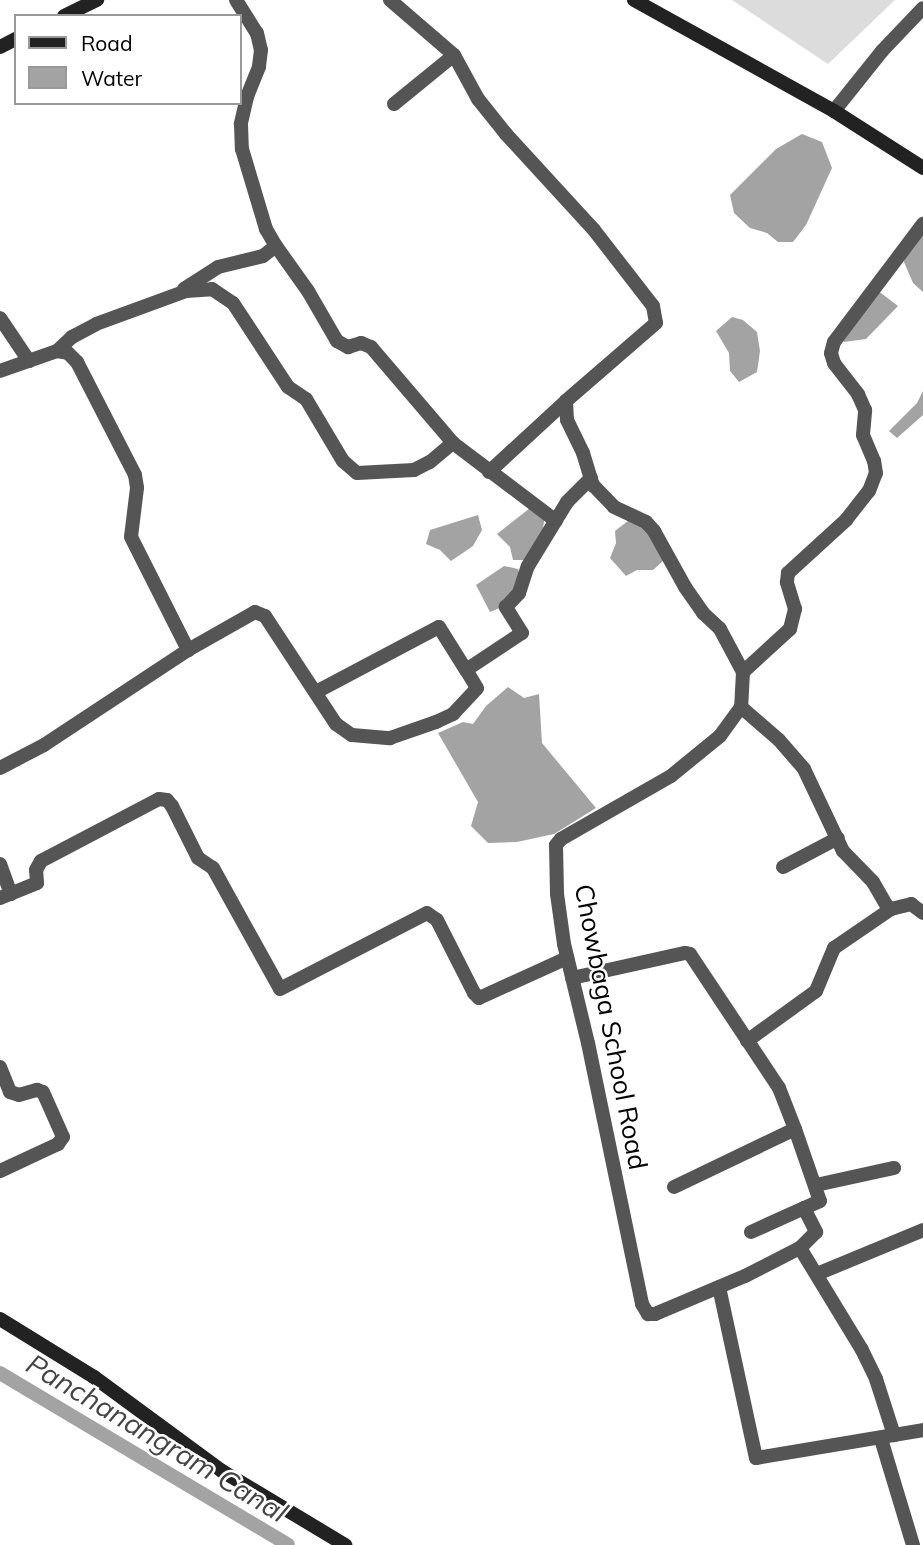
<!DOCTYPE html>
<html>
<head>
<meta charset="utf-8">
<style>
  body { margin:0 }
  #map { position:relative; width:923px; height:1545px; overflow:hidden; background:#fff; font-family:Mulish,sans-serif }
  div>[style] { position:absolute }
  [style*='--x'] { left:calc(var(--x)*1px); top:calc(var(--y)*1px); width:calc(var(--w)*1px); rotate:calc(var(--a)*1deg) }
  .green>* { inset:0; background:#dcdcdc }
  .water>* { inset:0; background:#a3a3a3 }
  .canal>* { height:14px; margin:-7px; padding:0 7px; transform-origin:7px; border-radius:7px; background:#a3a3a3 }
  .street>* { height:14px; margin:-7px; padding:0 7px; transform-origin:7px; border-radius:7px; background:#555 }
  .secondary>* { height:14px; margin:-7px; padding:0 7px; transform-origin:7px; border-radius:7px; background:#222 }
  span { translate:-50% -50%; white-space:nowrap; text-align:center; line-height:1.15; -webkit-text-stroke:5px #fff; paint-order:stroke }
  .street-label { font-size:26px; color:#000 }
  .water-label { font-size:28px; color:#444; font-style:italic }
  .legend { position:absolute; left:14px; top:14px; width:228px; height:91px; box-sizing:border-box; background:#fff; border:2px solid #999; margin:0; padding:9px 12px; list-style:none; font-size:21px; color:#000 }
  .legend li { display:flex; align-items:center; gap:14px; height:35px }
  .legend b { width:35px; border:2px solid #999 }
</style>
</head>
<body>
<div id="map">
  <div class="green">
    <div style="clip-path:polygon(732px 0,895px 0,828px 64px)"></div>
  </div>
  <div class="water">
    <div style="clip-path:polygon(802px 134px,822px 142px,832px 168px,806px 225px,793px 242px,778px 242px,767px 233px,750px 228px,734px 213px,730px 195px,776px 149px)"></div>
    <div style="clip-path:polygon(923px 231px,923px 292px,913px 283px,904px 262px,905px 251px)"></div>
    <div style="clip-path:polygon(877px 290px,898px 306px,866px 339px,844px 342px,839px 337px)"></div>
    <div style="clip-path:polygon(732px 317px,743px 320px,757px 332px,760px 351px,757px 372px,739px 382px,730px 371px,729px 353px,716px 331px)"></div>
    <div style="clip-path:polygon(923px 391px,923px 415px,897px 438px,889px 431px,917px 403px)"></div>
    <div style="clip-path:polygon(530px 508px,545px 513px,542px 538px,526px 560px,513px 560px,510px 547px,497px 534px)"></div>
    <div style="clip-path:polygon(478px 515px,482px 530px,473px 546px,451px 561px,440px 550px,426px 544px,430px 530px)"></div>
    <div style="clip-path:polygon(633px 517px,650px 523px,663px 561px,653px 570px,637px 570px,626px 576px,610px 558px,616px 543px,615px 531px)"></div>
    <div style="clip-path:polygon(504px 566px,518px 569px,523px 584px,507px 605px,490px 612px,476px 585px)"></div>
    <div style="clip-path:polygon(508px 687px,524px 698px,539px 694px,542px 743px,596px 808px,554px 834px,517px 842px,488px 843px,471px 826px,478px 802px,438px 733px,463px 722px,473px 724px,486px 706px)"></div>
  </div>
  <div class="canal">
    <div style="--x:0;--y:1373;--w:335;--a:30.8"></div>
  </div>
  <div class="street">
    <div style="--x:236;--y:0;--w:39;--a:58"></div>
    <div style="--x:257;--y:33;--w:17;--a:77"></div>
    <div style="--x:261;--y:50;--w:17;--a:97"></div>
    <div style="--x:259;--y:67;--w:32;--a:112"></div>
    <div style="--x:247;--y:97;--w:28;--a:103"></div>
    <div style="--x:241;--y:124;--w:25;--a:88"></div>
    <div style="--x:242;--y:149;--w:84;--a:73.3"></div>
    <div style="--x:266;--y:229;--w:20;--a:60"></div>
    <div style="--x:276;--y:246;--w:55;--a:54.6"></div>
    <div style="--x:308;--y:291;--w:58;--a:59.9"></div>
    <div style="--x:337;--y:341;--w:13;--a:29"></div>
    <div style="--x:348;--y:347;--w:14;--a:-17"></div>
    <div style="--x:361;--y:343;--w:11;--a:22"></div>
    <div style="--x:371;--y:347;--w:126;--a:49.5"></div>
    <div style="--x:453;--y:443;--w:129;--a:37.1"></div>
    <div style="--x:390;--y:0;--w:84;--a:40.7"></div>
    <div style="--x:454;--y:55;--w:50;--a:61.4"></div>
    <div style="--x:478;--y:99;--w:45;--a:51.3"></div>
    <div style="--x:506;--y:134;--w:130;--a:47.5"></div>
    <div style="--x:594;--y:230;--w:96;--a:52.2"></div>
    <div style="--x:653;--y:306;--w:17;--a:80"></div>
    <div style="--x:656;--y:323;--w:119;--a:139.1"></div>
    <div style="--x:566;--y:401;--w:19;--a:87"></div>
    <div style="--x:567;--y:420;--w:37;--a:64"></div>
    <div style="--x:583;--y:453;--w:34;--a:73"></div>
    <div style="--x:593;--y:485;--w:30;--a:46"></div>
    <div style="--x:614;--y:507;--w:35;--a:25"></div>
    <div style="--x:646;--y:522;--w:12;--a:48"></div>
    <div style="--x:654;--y:531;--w:64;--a:61"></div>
    <div style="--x:685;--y:587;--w:32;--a:55"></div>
    <div style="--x:703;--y:613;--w:23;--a:43"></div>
    <div style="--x:720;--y:629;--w:49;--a:61.9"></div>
    <div style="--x:743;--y:672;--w:35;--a:93"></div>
    <div style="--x:741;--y:707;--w:36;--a:126"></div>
    <div style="--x:720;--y:736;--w:63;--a:140.8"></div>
    <div style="--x:671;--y:776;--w:127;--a:150.2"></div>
    <div style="--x:561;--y:839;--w:8;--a:130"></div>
    <div style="--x:556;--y:845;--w:49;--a:88.8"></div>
    <div style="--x:557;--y:894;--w:50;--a:82"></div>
    <div style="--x:564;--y:944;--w:102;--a:76.4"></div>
    <div style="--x:588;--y:1043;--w:267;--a:78.3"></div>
    <div style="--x:642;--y:1304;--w:12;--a:59"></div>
    <div style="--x:648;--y:1314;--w:7;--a:0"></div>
    <div style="--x:655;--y:1314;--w:98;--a:-22.9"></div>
    <div style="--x:745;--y:1276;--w:62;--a:-27"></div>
    <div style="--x:800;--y:1248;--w:119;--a:58.7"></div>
    <div style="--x:862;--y:1350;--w:32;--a:64"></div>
    <div style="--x:876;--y:1379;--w:59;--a:72.2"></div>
    <div style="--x:394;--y:104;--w:77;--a:-39.2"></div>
    <div style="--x:834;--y:111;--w:77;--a:-51.3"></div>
    <div style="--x:882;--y:51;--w:59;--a:-46.4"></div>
    <div style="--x:184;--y:289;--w:40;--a:-32.9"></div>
    <div style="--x:218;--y:267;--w:46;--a:-13.7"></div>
    <div style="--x:263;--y:256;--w:16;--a:-38"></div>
    <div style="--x:0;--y:318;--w:52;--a:56"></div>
    <div style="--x:57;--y:351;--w:21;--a:-43"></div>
    <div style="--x:72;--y:337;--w:27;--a:-28"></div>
    <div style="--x:96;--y:324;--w:96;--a:-20.1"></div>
    <div style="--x:186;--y:291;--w:26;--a:-4"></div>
    <div style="--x:212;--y:289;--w:25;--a:34"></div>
    <div style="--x:233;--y:303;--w:100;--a:56.8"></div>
    <div style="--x:288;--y:387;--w:22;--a:34"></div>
    <div style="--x:306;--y:399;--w:72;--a:59.2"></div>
    <div style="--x:343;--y:461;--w:18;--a:41"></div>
    <div style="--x:357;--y:473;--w:57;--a:-3"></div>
    <div style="--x:414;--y:470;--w:18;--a:-27"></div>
    <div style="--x:430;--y:462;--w:30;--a:-40"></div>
    <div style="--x:0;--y:371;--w:60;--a:-19.3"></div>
    <div style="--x:57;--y:351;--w:11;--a:10"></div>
    <div style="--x:68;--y:353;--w:13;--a:45"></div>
    <div style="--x:77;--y:362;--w:127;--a:62.8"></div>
    <div style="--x:135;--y:475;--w:13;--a:81"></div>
    <div style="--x:137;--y:488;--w:49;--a:97"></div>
    <div style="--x:131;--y:537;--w:127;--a:63.2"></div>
    <div style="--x:489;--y:472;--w:105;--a:-42.7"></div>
    <div style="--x:743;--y:672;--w:64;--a:-42.5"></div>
    <div style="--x:790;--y:629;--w:21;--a:-76"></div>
    <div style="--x:795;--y:609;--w:28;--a:-107"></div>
    <div style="--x:787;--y:582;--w:9;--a:-84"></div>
    <div style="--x:788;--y:573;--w:79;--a:-42.4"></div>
    <div style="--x:846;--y:520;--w:37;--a:-52"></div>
    <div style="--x:869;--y:491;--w:19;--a:-69"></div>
    <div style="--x:876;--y:473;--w:12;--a:-99"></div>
    <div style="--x:874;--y:461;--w:28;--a:-113"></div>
    <div style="--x:863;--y:435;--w:25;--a:-85"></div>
    <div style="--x:865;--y:410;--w:17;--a:-114"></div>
    <div style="--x:858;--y:394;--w:39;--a:-128"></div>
    <div style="--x:834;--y:363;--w:10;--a:-107"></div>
    <div style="--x:831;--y:353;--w:11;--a:-75"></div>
    <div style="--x:834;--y:342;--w:148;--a:-53"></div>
    <div style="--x:316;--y:692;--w:139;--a:-27.9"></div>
    <div style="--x:439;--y:627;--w:51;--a:57.9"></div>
    <div style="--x:741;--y:707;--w:50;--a:41"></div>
    <div style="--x:779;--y:740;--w:38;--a:49"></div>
    <div style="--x:804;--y:769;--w:91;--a:64.6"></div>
    <div style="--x:843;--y:851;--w:43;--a:45.9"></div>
    <div style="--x:873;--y:882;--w:28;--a:60"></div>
    <div style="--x:887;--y:906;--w:5;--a:37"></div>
    <div style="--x:891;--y:909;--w:21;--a:-14"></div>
    <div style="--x:911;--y:904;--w:15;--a:37"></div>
    <div style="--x:0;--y:768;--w:50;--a:-27.6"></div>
    <div style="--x:44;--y:745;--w:173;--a:-33.4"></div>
    <div style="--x:188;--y:650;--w:77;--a:-29.6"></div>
    <div style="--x:255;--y:612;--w:11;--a:22"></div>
    <div style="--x:265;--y:616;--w:129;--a:56.7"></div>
    <div style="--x:336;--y:724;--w:19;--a:35"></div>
    <div style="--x:352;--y:735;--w:38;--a:5"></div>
    <div style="--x:390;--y:738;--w:49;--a:-19.2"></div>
    <div style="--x:436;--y:722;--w:19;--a:-25"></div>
    <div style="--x:453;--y:714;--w:35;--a:-47"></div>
    <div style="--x:477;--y:688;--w:21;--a:-121"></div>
    <div style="--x:466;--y:670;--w:67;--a:-33.5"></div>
    <div style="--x:522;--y:633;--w:31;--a:-122"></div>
    <div style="--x:506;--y:607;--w:19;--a:-47"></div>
    <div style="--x:519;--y:593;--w:28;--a:-72"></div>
    <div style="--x:528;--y:566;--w:75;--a:-58.6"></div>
    <div style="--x:567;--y:502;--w:34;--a:-45"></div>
    <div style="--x:0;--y:864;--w:32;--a:70"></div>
    <div style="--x:783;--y:867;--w:62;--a:-27.8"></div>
    <div style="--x:0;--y:898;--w:40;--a:-22"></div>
    <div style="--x:37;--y:883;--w:13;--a:-94"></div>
    <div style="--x:36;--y:870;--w:10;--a:-61"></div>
    <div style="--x:41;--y:861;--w:133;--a:-27.7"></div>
    <div style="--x:159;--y:799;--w:8;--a:7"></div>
    <div style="--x:167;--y:800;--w:8;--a:50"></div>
    <div style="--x:172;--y:806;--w:58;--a:63.4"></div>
    <div style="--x:198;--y:858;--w:18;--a:34"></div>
    <div style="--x:213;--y:868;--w:138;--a:61"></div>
    <div style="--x:280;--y:989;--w:165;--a:-27.3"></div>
    <div style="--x:427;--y:913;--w:12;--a:35"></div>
    <div style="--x:437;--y:920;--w:82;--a:63.1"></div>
    <div style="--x:474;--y:993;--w:7;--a:45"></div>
    <div style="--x:479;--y:998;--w:97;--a:-24.4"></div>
    <div style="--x:572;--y:978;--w:116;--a:-12.5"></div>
    <div style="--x:685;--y:953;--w:5;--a:11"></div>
    <div style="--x:690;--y:954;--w:161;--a:56.4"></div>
    <div style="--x:779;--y:1088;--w:44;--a:68.7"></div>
    <div style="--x:795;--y:1129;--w:76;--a:70.9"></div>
    <div style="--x:820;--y:1201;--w:17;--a:156"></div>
    <div style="--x:804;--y:1208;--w:27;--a:63"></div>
    <div style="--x:816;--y:1232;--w:23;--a:135"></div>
    <div style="--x:747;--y:1041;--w:85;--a:-35.9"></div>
    <div style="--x:816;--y:991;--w:47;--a:-67.3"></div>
    <div style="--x:834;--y:948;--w:69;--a:-34.4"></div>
    <div style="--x:0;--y:1067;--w:27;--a:68"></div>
    <div style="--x:10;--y:1092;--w:9;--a:18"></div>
    <div style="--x:19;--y:1095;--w:19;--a:-16"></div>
    <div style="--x:37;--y:1090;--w:6;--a:18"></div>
    <div style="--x:43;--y:1092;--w:49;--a:66"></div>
    <div style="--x:63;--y:1137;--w:9;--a:126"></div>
    <div style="--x:58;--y:1144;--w:64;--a:155"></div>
    <div style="--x:816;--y:1185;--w:80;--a:-12.3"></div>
    <div style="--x:674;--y:1187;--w:134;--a:-25.6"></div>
    <div style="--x:751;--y:1232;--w:58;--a:-24.4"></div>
    <div style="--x:817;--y:1274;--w:115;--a:-22.5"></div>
    <div style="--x:719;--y:1287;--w:175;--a:77.8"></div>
    <div style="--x:756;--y:1458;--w:169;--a:-9.5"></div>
    <div style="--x:881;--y:1439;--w:111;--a:73.2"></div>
  </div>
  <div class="secondary">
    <div style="--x:634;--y:0;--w:229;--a:29"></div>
    <div style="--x:834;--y:111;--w:106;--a:32.6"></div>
    <div style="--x:64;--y:16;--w:37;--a:-26"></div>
    <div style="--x:0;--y:47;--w:18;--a:-27"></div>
    <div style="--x:0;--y:1319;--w:110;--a:31.7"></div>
    <div style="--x:94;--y:1377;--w:159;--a:36.3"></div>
    <div style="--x:222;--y:1471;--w:144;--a:31"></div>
  </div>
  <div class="street-label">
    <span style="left:611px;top:1027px;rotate:79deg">Chowbaga School Road</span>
  </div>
  <div class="water-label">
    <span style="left:157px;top:1438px;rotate:31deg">Panchanangram Canal</span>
  </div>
  <ul class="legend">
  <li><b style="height:9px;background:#222"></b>Road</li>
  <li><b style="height:19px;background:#a3a3a3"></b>Water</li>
  </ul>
</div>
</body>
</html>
